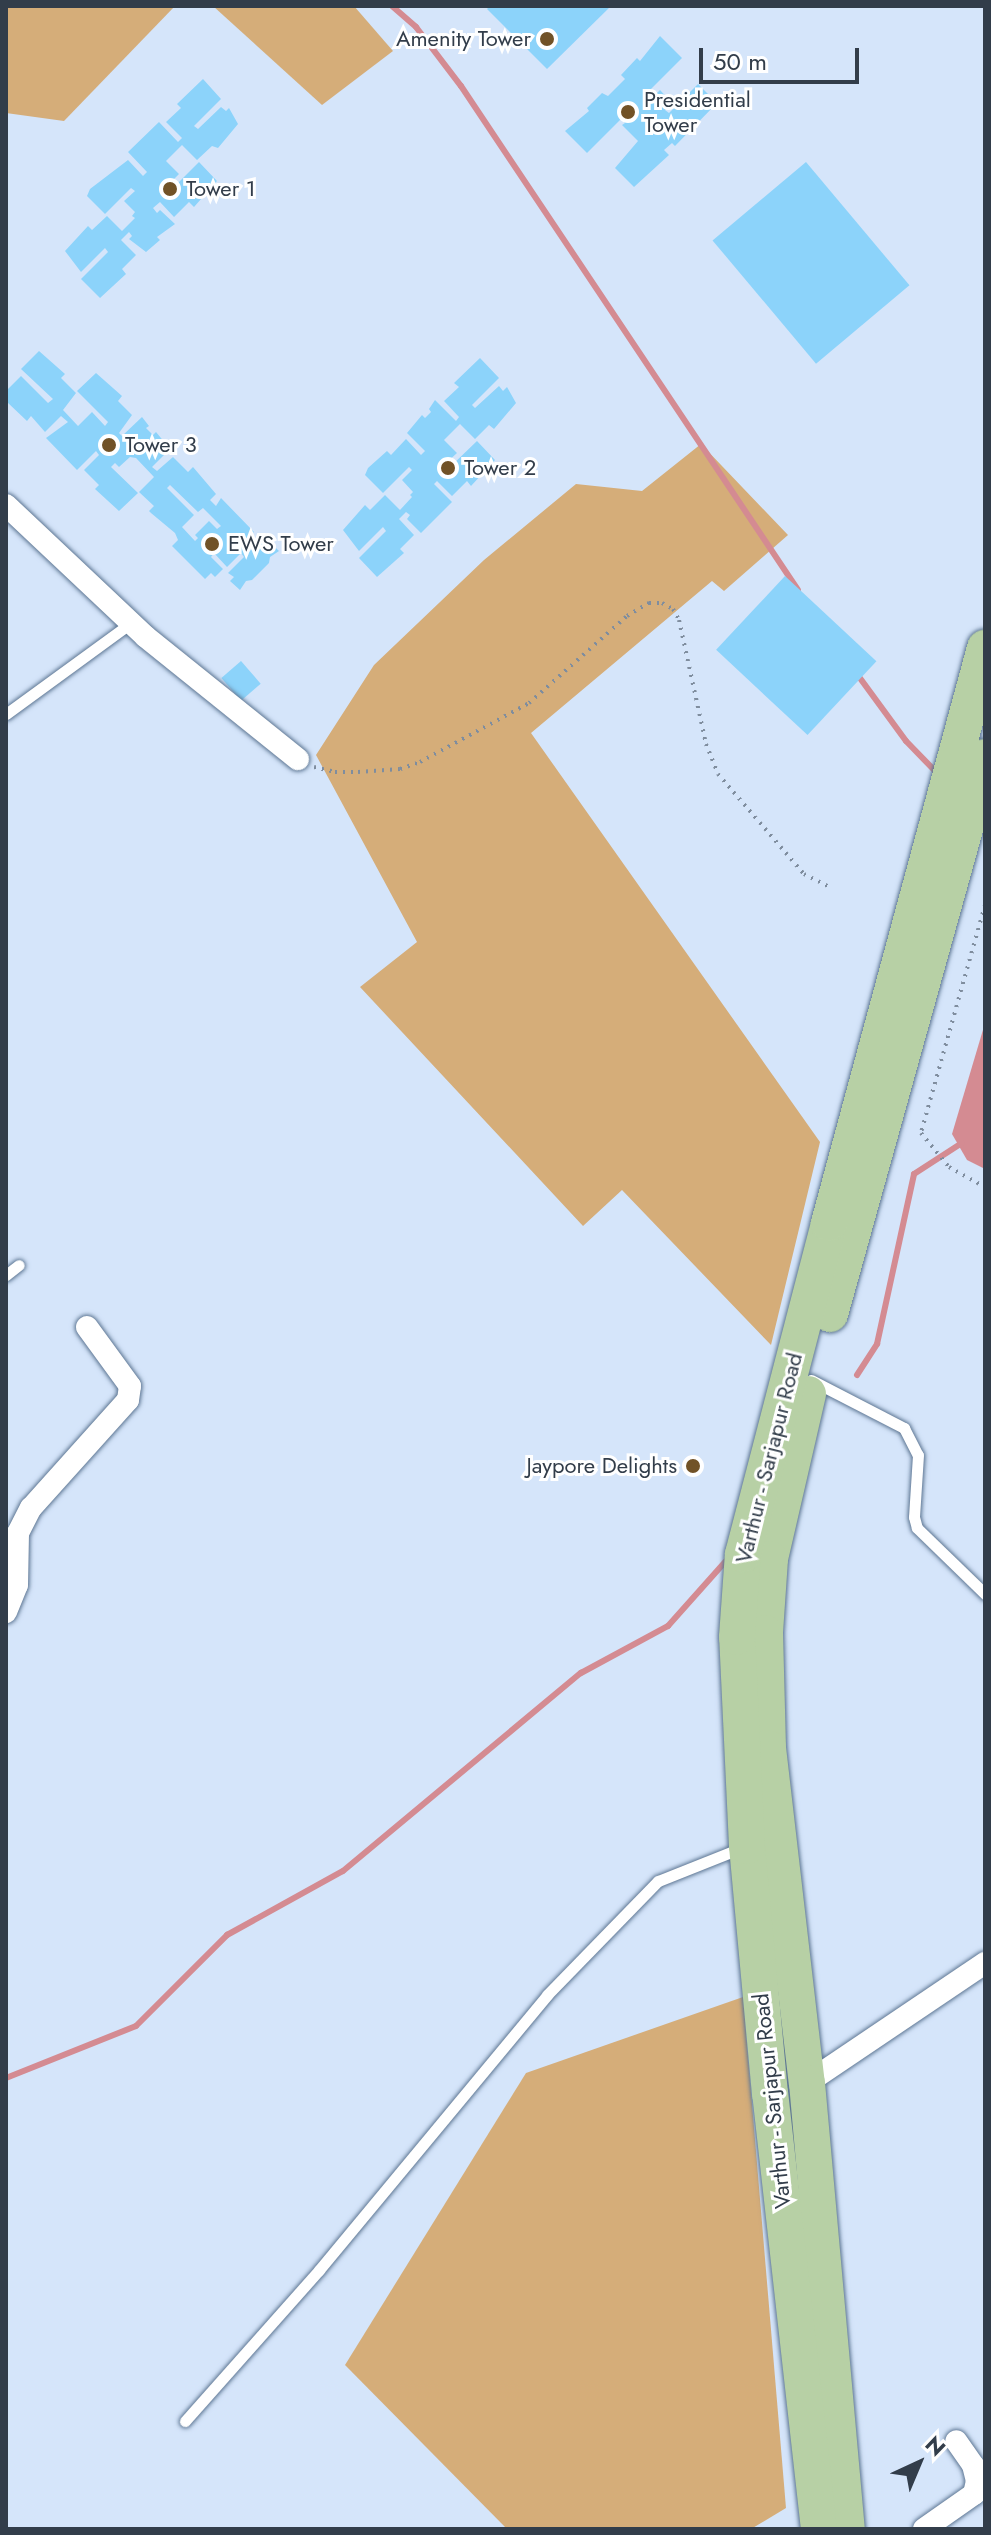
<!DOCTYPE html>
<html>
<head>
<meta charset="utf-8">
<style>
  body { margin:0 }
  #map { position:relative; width:991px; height:2535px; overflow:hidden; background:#d5e5fa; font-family:Jost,sans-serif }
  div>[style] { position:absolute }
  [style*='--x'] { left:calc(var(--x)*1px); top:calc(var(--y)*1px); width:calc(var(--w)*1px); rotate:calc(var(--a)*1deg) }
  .green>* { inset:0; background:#d5ad79 }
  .water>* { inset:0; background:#d48b92 }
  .stream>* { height:6px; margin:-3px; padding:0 3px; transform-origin:3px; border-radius:3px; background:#d48b92 }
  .building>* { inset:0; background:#8cd3fa; transform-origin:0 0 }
  .path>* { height:4px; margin-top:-2px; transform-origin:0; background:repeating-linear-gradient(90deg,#7f8d9e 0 2px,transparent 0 8px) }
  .roads { filter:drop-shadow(0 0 2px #5d7693) drop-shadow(0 0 2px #5d7693) }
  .service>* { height:11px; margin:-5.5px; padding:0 5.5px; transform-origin:5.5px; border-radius:5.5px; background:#fff }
  .minor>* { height:22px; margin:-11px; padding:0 11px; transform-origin:11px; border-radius:11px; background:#fff }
  .primary>* { height:36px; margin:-18px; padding:0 18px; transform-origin:18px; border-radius:18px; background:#b7d0a5 }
  .dots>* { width:22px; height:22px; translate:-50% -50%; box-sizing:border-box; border:4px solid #fff; border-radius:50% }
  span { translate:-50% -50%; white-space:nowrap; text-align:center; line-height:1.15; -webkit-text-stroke:6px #fff; paint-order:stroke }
  .poi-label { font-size:22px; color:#323d4a }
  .right { translate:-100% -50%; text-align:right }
  .left { translate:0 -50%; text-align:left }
  .street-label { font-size:22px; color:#323d4a }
  .frame { position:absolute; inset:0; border:8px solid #323d4a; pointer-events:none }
  .north { position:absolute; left:879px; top:2423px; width:80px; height:80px; -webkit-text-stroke:6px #fff; paint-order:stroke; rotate:44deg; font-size:22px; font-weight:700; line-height:32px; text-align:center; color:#323d4a }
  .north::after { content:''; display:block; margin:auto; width:28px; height:36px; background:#323d4a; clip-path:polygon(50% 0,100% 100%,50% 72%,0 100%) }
  .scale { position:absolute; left:699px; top:48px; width:160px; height:36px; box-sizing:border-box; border:4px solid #323d4a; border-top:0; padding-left:10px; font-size:24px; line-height:28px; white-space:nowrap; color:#323d4a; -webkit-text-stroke:6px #fff; paint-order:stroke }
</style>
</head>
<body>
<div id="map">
  <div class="green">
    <div style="clip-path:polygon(6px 6px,175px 6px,64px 121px,6px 113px)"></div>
    <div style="clip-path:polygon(213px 6px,354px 6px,393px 51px,322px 105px)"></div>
    <div style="clip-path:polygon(701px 444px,788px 535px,724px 591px,712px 581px,531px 733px,820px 1142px,771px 1345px,622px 1190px,583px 1226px,360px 987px,417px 942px,316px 755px,374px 665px,484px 560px,576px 484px,642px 491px)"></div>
    <div style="clip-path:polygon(743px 1997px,786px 2508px,751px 2529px,507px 2529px,345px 2365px,526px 2073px)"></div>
  </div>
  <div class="water">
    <div style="clip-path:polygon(985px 1023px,985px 1169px,967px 1160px,952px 1134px)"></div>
  </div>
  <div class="stream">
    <div style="--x:392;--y:6;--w:32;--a:41"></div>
    <div style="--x:416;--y:27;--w:74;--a:52.7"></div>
    <div style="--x:461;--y:86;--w:606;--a:56.23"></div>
    <div style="--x:857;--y:674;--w:83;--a:53.8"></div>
    <div style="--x:906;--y:741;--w:46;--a:45.9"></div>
    <div style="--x:857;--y:1375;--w:37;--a:-57"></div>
    <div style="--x:877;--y:1344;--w:174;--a:-77.7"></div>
    <div style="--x:914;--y:1174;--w:57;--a:-32.9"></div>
    <div style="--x:6;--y:2078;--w:140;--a:-21.8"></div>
    <div style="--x:136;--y:2026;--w:129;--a:-45"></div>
    <div style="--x:227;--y:1935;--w:132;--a:-28.9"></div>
    <div style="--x:343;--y:1871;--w:310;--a:-39.8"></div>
    <div style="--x:581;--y:1673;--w:99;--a:-28.4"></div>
    <div style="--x:668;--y:1626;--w:86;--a:-48.3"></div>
  </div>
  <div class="building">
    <div style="clip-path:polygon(490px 6px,611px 6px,547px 69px,487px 9px)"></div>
    <div style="clip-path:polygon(660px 36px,682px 58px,648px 92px,653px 97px,660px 90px,672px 103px,665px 110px,669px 113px,698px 84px,717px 103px,675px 146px,672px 143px,664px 150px,669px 155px,634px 187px,615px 168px,638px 141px,622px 125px,625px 123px,621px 119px,587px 153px,565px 131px,589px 111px,587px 108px,602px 93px,608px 96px,625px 79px,621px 75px,637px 58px,640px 61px)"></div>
    <div style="clip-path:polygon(203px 79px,221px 99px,194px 126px,198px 129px,221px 107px,226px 111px,229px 108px,238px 124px,218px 148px,212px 146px,197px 160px,182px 145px,166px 161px,179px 174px,168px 185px,172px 189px,199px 162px,217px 181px,194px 207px,189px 202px,174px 217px,160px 202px,153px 208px,157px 213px,160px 210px,175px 224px,157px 237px,160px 240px,146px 252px,129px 239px,132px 236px,129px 232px,121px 240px,136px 255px,122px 269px,126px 274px,100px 298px,81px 279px,108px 252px,105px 248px,81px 272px,65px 251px,88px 226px,92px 230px,107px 216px,122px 231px,135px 218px,132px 216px,135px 212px,124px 201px,135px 191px,131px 188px,105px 214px,87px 196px,90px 189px,128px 160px,143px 176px,147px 172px,128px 152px,159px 122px,178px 142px,182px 138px,166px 122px,181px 108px,177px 104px)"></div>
    <div style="left:806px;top:162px;width:161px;height:122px;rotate:50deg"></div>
    <div style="clip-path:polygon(evenodd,39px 351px,65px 374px,61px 378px,76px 393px,63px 410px,78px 426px,92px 412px,105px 426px,108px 422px,77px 391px,96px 373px,122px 396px,118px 401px,132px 415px,119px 433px,122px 436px,142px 417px,149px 426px,146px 428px,153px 435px,156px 432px,170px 449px,152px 467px,157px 471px,173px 457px,188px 472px,193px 467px,216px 494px,210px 500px,216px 506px,221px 498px,254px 532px,247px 537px,252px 542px,244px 550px,248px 553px,262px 539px,266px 546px,270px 542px,279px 551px,270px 557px,269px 563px,252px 580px,246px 581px,240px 590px,230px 581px,234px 577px,228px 573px,244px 557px,241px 553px,227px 567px,214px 553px,211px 557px,223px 569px,215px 577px,211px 573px,205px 579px,172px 546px,178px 540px,175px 533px,151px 513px,149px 511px,154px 506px,139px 492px,154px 477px,136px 458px,130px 457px,119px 467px,115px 463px,111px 467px,138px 493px,119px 511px,95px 489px,99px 485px,84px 470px,99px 455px,96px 451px,77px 470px,46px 438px,68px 422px,61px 416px,45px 432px,31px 416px,27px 421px,7px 402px,6px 391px,21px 376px,48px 403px,53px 399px,21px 369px,39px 351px,170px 485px,198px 512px,203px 508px,221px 526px,217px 529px,209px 521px,195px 535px,198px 538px,195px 541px,182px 527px,194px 515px,167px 488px,170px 485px)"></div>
    <div style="clip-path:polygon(480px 358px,499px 378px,472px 405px,475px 408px,499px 386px,503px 391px,507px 387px,516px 403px,494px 429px,489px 425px,475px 439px,460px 424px,444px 440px,457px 453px,445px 464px,449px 468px,477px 441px,495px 460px,471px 486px,467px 481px,452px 496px,437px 481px,434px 484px,452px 502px,421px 533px,407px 519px,410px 515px,406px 512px,399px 519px,414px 535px,400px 549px,404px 553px,377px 577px,359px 558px,386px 531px,383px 527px,359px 551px,343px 530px,365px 505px,370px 510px,385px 495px,400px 510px,412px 497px,410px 495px,413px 492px,402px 480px,412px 470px,409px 467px,383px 493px,365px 475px,368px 468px,387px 451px,391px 455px,406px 439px,421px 455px,425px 451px,407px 433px,422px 415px,425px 418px,431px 412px,429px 409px,435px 400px,456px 421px,459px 417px,444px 401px,459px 387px,454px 383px)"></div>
    <div style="left:785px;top:576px;width:125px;height:101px;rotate:43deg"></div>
    <div style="left:241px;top:661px;width:30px;height:26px;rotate:49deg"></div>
  </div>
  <div class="path">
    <div style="--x:314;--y:767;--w:22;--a:13"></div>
    <div style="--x:335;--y:772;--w:23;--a:0"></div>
    <div style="--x:358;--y:772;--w:42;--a:-4.1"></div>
    <div style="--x:400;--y:769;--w:21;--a:-19"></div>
    <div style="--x:420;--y:762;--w:124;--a:-28.4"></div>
    <div style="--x:529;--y:703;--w:131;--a:-41.6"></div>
    <div style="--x:627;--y:616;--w:26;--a:-31"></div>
    <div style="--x:649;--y:603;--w:13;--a:0"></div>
    <div style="--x:662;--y:603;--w:13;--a:29"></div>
    <div style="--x:673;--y:609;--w:13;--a:61"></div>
    <div style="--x:679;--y:620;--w:127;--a:77.7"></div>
    <div style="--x:706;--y:744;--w:32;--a:68"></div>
    <div style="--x:718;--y:774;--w:132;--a:49.3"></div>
    <div style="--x:804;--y:874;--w:28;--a:27"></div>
    <div style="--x:985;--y:905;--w:237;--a:105.7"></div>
    <div style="--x:921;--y:1133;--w:44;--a:50.5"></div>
    <div style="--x:949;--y:1167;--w:41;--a:29.1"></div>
  </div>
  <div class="roads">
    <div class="service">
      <div style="--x:6;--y:714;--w:155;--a:-36.1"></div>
      <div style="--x:6;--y:1275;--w:16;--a:-38"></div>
      <div style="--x:811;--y:1380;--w:105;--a:27.3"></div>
      <div style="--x:904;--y:1428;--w:30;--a:63"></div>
      <div style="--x:918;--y:1455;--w:62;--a:93.7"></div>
      <div style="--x:914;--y:1517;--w:11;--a:75"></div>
      <div style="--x:917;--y:1528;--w:95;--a:44.1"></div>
      <div style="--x:185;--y:2421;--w:202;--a:-48.4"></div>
      <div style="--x:319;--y:2270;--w:357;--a:-50.3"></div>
      <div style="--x:547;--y:1995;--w:159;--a:-45.8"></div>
      <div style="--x:658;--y:1881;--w:89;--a:-21.7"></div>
    </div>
    <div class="minor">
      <div style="--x:6;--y:505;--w:192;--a:43.3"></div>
      <div style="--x:146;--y:637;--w:195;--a:38.8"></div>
      <div style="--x:6;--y:1612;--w:29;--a:-68"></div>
      <div style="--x:17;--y:1585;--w:52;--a:-88.9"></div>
      <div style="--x:18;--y:1533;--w:28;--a:-63"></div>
      <div style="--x:31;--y:1508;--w:145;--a:-48.1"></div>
      <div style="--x:128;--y:1400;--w:14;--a:-82"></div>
      <div style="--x:130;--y:1386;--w:73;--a:-126.1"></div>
      <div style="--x:807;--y:2083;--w:215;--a:-34"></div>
      <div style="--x:924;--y:2529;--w:61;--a:-35"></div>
      <div style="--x:974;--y:2494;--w:13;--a:-77"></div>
      <div style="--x:977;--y:2481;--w:16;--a:-104"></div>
      <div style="--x:973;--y:2465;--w:29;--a:-125"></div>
    </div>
    <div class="primary">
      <div style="--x:830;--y:1314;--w:578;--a:-74.45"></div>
      <div style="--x:808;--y:1394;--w:169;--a:103"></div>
      <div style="--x:770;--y:1559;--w:74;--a:93.9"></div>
      <div style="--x:765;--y:1633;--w:115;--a:88.5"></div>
      <div style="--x:768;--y:1748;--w:337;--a:83.4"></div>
      <div style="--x:807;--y:2083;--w:448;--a:84.9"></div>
      <div style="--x:819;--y:2529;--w:438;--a:-96.4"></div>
      <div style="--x:770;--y:2094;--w:249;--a:-95.3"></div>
      <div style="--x:747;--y:1846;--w:209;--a:-92.7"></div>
      <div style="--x:737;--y:1637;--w:83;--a:-85.9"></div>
      <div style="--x:743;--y:1554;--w:342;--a:-75.4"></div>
      <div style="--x:829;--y:1223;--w:596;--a:-74.82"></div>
    </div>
  </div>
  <div class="dots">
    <div style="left:547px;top:39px;background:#715227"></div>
    <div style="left:628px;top:112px;background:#715227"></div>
    <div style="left:170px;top:189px;background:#715227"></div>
    <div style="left:109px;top:445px;background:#715227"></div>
    <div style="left:448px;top:468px;background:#715227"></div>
    <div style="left:212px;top:544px;background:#715227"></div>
    <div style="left:693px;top:1466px;background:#715227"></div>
  </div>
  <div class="poi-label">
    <span class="right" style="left:531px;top:39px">Amenity Tower</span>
    <span class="left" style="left:644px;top:112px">Presidential<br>Tower</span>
    <span class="left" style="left:186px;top:189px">Tower 1</span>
    <span class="left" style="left:125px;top:445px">Tower 3</span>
    <span class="left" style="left:464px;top:468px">Tower 2</span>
    <span class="left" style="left:228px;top:544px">EWS Tower</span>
    <span class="right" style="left:677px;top:1466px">Jaypore Delights</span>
  </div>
  <div class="street-label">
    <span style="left:769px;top:1458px;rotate:-76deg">Varthur - Sarjapur Road</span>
    <span style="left:772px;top:2101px;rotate:-96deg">Varthur - Sarjapur Road</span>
  </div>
  <div class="frame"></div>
  <div class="north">N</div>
  <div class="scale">50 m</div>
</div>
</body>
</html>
